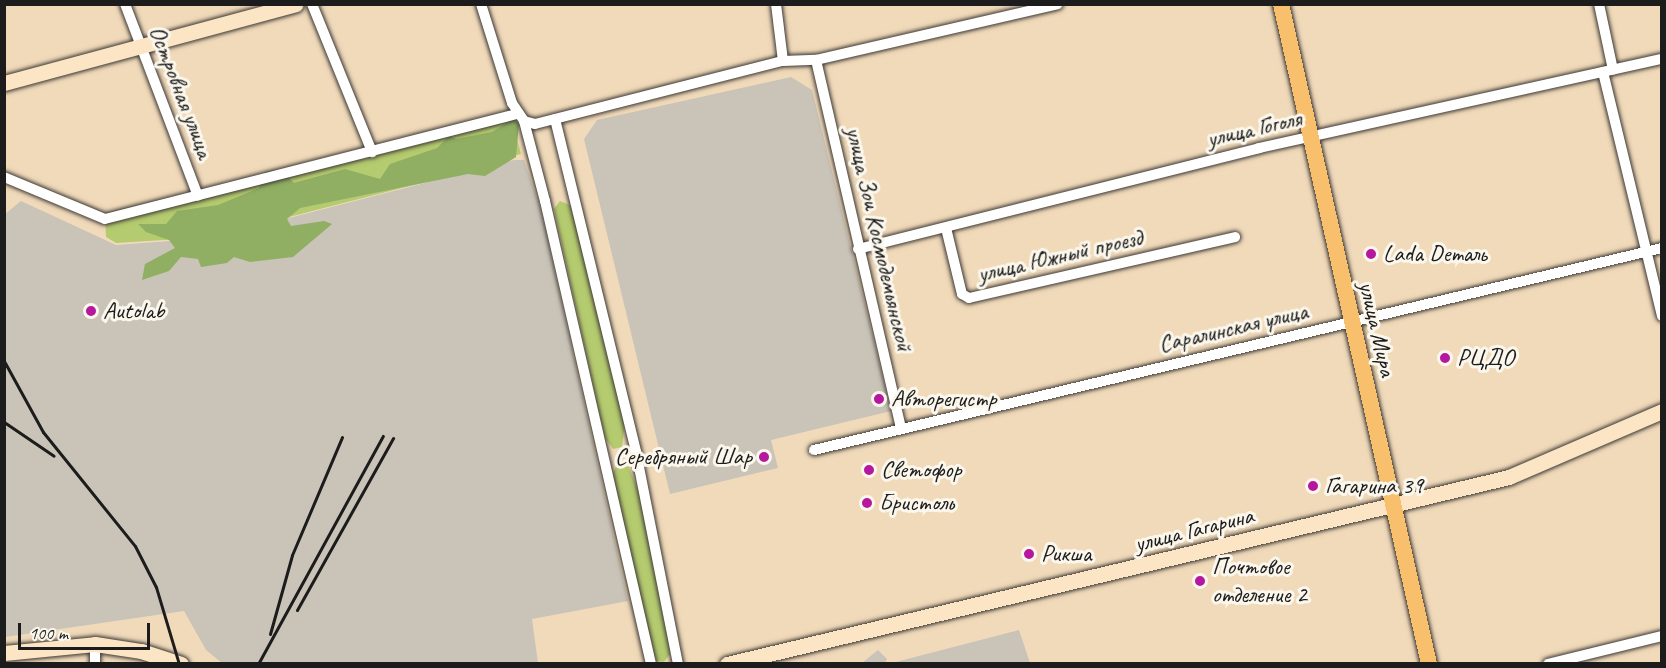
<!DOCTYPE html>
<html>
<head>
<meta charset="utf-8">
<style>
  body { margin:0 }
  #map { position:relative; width:1666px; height:668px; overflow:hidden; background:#f1daba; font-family:Caveat,sans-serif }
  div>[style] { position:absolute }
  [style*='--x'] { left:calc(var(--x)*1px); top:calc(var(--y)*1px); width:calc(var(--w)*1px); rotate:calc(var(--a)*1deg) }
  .industrial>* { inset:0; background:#c9c3b8 }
  .green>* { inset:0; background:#b5cb6f }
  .forest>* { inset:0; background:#90af62 }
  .roads { filter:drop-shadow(0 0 2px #3c3834) drop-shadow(0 0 2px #3c3834) }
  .street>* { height:10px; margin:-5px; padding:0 5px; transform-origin:5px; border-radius:5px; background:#fff }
  .secondary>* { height:15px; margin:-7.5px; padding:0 7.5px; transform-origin:7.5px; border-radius:7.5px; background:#fce5c4 }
  .primary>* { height:16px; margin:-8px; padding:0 8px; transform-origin:8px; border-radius:8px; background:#f8bf6c }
  .rail>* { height:3px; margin:-1.5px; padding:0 1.5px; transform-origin:1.5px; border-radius:1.5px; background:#1c1c1c }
  .dots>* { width:16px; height:16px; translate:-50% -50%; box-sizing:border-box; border:3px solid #fbf7ec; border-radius:50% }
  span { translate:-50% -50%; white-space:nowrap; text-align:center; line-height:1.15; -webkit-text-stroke:6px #fbf7ec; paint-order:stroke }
  .street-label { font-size:24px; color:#1c1c1c }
  .poi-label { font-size:24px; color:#1c1c1c }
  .left { translate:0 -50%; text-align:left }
  .right { translate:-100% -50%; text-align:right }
  .frame { position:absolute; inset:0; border:6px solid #1c1c1c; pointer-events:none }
  .scale { position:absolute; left:18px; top:623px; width:132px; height:27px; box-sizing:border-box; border:3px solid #1c1c1c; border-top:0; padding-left:8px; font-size:18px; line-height:21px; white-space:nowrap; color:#1c1c1c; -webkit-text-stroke:4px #fbf7ec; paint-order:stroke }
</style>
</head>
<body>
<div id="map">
  <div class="industrial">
    <div style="clip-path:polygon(791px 77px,812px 90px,891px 411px,771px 440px,778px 468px,670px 494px,584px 139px,597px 120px)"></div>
    <div style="clip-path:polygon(514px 160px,524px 160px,541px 210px,628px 601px,532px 619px,538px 663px,222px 663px,206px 650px,184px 611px,5px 637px,5px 214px,21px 201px,116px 245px,211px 238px)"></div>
    <div style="clip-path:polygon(1019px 630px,1030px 663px,892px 663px)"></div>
    <div style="clip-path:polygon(878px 650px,887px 659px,885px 663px,862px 663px)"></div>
  </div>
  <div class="green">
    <div style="clip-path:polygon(510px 114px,521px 154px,460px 169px,460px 173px,211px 237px,116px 243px,106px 237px,105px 213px)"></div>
    <div style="clip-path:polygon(560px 201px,572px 206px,625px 422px,622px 447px,613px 449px,605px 438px,554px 209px)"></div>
    <div style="clip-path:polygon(624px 465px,629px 467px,644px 506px,671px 653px,664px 662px,657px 661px,651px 651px,613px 474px,616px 466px)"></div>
  </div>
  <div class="forest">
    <div style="clip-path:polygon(513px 119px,519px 124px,516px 157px,485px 176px,468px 174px,300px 208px,287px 219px,291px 226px,324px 221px,332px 224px,293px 257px,250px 262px,234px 257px,227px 263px,201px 267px,198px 259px,181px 257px,169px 271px,142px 280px,145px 264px,175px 248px,169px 240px,146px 232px,138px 224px,166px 224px,177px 211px,218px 205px,259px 188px,265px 172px,274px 170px,282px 171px,294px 183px,345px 169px,380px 179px,390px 164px,437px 148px,449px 136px,456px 139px,492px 132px)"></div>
  </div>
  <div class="roads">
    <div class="street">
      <div style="--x:125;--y:4;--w:205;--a:69.2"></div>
      <div style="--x:312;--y:4;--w:160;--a:67.9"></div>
      <div style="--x:481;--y:4;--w:104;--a:72.6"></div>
      <div style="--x:512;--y:103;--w:22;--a:56"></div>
      <div style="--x:524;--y:121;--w:83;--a:75.3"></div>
      <div style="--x:545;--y:201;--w:475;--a:77.1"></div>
      <div style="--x:776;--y:4;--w:57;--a:83"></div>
      <div style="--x:1599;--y:4;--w:67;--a:78"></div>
      <div style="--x:816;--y:60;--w:378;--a:77"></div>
      <div style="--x:1603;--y:72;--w:251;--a:76.4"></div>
      <div style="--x:555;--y:119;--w:343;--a:76.3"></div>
      <div style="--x:636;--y:452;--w:216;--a:78.8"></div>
      <div style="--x:524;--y:121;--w:11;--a:15"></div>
      <div style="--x:535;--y:124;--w:256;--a:-14.3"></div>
      <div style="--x:783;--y:61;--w:33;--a:-2"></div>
      <div style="--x:816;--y:60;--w:248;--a:-13"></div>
      <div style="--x:4;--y:177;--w:109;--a:22.6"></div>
      <div style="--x:105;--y:219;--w:426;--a:-14.3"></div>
      <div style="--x:946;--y:228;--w:68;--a:76.4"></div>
      <div style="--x:962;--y:294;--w:8;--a:30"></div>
      <div style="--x:969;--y:298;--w:273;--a:-12.9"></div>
      <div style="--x:858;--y:249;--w:414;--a:-14.1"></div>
      <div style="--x:1259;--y:148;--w:413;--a:-12.5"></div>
      <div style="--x:814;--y:450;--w:872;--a:-13.4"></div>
      <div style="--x:95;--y:644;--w:20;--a:90"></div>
      <div style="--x:1548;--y:664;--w:117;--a:-13.8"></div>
    </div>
    <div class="secondary">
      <div style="--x:4;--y:83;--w:302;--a:-15.1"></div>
      <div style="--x:4;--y:653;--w:91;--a:-5.6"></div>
      <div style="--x:95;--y:644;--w:47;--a:8.7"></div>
      <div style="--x:141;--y:651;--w:42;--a:18"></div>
      <div style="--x:727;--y:664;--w:804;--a:-13.45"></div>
      <div style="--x:1509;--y:477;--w:167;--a:-23.3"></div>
    </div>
    <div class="primary">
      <div style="--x:1281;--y:4;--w:676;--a:77.36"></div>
    </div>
  </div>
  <div class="rail">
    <div style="--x:4;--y:361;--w:81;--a:61.2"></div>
    <div style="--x:43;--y:432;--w:146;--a:51.1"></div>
    <div style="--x:135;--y:546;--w:46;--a:62.9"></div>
    <div style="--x:156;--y:587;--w:80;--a:73.4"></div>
    <div style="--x:4;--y:422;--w:60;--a:34.2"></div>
    <div style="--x:297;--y:610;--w:197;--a:-60.8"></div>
    <div style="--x:270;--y:634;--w:82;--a:-74.4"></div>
    <div style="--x:292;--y:555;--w:128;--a:-67"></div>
    <div style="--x:258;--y:664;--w:260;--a:-61.3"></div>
  </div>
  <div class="dots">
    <div style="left:1371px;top:254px;background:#b5179e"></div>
    <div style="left:91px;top:311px;background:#b5179e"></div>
    <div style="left:1445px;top:358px;background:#b5179e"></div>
    <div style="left:879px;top:399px;background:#b5179e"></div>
    <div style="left:764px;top:457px;background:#b5179e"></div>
    <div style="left:869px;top:470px;background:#b5179e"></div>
    <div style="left:1313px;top:486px;background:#b5179e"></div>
    <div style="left:867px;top:503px;background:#b5179e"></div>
    <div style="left:1029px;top:554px;background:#b5179e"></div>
    <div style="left:1200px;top:581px;background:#b5179e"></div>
  </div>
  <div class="street-label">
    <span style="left:181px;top:92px;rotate:69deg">Островная улица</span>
    <span style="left:1254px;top:129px;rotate:-13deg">улица Гоголя</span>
    <span style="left:879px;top:239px;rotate:77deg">улица Зои Космодемьянской</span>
    <span style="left:1060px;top:256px;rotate:-13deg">улица Южный проезд</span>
    <span style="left:1233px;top:328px;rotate:-13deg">Саралинская улица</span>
    <span style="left:1377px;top:329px;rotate:77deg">улица Мира</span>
    <span style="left:1194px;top:530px;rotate:-14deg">улица Гагарина</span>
  </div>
  <div class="poi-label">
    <span class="left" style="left:1383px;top:254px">Lada Dеталь</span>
    <span class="left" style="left:103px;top:311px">Autolab</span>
    <span class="left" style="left:1457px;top:358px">РЦДО</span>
    <span class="left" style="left:891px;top:399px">Авторегистр</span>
    <span class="right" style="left:752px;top:457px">Серебряный Шар</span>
    <span class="left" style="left:881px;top:470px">Светофор</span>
    <span class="left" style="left:1325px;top:486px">Гагарина 39</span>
    <span class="left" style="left:879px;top:503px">Бристоль</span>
    <span class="left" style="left:1041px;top:554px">Рикша</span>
    <span class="left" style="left:1212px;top:581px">Почтовое<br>отделение 2</span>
  </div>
  <div class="frame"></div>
  <div class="scale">100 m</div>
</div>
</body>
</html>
